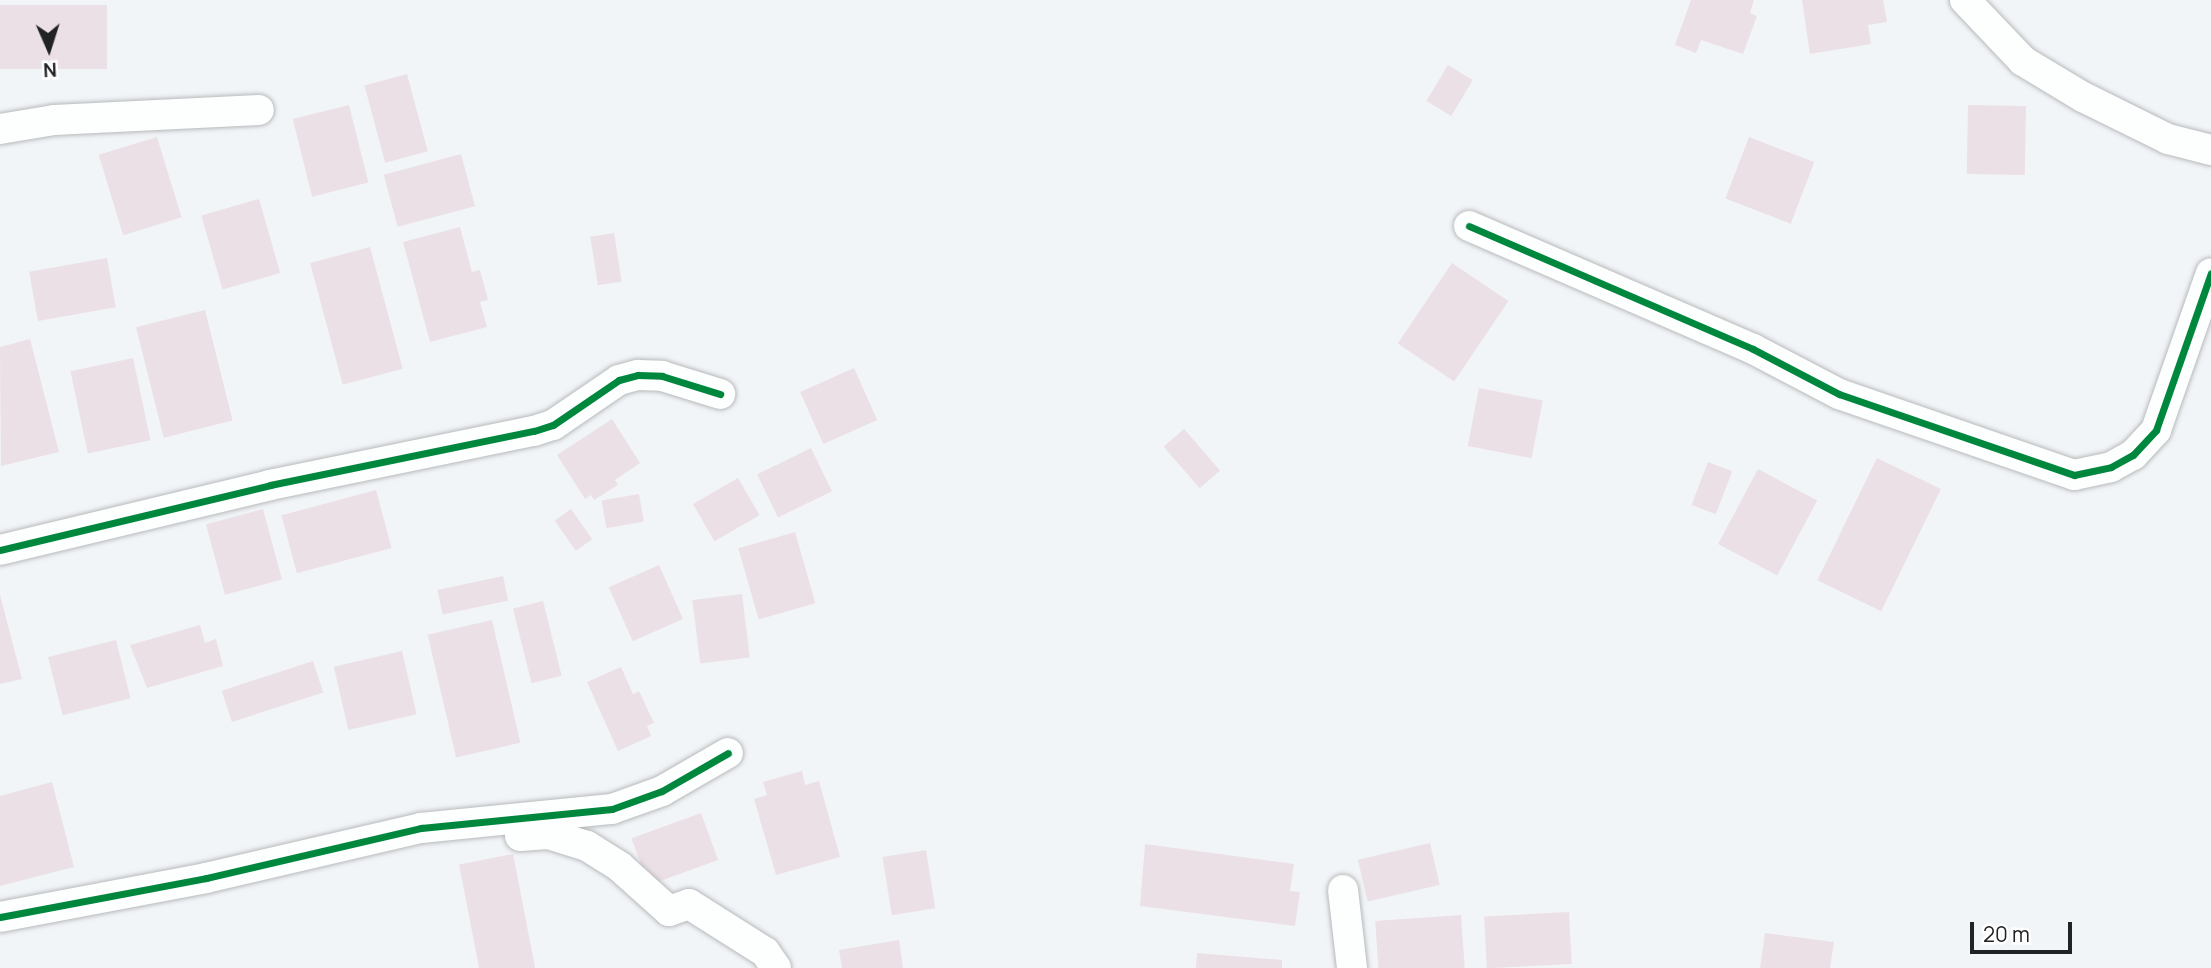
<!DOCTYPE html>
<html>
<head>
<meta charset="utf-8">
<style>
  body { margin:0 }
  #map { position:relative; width:2211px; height:968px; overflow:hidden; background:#f2f5f8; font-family:Manrope,sans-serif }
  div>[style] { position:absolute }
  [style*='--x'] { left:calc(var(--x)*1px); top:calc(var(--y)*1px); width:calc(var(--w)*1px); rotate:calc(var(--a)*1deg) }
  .building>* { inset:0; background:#ebe0e5; transform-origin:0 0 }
  .roads { filter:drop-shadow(0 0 2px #b8babc) drop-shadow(0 0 2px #b8babc) }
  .minor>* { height:30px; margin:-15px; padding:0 15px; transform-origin:15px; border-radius:15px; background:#fdfefe }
  .cycleway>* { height:7px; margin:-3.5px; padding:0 3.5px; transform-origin:3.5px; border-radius:3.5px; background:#00873e }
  span { translate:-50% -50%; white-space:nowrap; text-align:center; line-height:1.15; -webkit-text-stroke:5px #fff; paint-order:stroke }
  .north { position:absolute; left:14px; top:14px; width:70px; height:70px; -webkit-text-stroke:5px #fff; paint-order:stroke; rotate:177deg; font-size:19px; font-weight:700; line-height:28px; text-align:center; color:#212224 }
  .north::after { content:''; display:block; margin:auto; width:24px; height:32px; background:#212224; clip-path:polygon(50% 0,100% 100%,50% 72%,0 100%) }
  .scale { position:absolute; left:1970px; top:922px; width:102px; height:32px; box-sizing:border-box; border:4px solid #212224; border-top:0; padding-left:9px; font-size:21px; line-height:24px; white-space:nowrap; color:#212224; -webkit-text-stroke:5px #fff; paint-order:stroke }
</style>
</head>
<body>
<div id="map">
  <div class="building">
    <div style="clip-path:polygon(1691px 0,1754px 0,1750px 13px,1757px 16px,1743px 54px,1701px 40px,1696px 53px,1675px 45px)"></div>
    <div style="clip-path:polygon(1802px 0,1883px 0,1887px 22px,1868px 25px,1871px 44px,1810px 54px)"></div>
    <div style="left:0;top:5px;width:107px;height:64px"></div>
    <div style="left:1448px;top:65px;width:29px;height:42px;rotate:31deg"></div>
    <div style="left:407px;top:74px;width:80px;height:44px;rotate:75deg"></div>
    <div style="left:349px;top:105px;width:80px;height:58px;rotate:76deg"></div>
    <div style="left:1968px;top:105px;width:58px;height:69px;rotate:1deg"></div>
    <div style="left:157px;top:137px;width:84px;height:61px;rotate:73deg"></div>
    <div style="left:1749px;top:137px;width:70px;height:66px;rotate:21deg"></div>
    <div style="left:461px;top:154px;width:54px;height:80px;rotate:75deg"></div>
    <div style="left:259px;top:199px;width:77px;height:60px;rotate:74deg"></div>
    <div style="clip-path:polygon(460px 227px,472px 272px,480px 270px,488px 300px,480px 302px,487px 327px,430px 342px,403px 242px)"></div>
    <div style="left:614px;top:233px;width:49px;height:24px;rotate:81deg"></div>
    <div style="left:370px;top:247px;width:126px;height:62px;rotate:75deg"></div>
    <div style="left:107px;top:258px;width:50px;height:79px;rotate:80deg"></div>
    <div style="left:1452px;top:263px;width:68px;height:97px;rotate:34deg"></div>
    <div style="left:205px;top:310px;width:114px;height:71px;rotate:76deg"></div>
    <div style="clip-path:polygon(30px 339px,59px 452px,1px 466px,0 347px)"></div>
    <div style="left:133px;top:358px;width:84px;height:64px;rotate:78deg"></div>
    <div style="left:854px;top:368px;width:57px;height:59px;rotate:66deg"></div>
    <div style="left:1479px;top:388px;width:65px;height:59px;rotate:11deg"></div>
    <div style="clip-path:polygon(612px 419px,640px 463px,615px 480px,618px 485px,594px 500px,591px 495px,585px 499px,557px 455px)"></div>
    <div style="left:1184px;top:429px;width:55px;height:27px;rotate:49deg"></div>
    <div style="left:811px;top:448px;width:48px;height:60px;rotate:64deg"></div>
    <div style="left:1877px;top:458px;width:71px;height:136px;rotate:26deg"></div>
    <div style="left:1708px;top:462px;width:26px;height:46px;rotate:21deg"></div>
    <div style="left:1758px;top:469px;width:67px;height:85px;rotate:28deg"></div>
    <div style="left:738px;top:478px;width:43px;height:52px;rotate:60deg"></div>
    <div style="left:376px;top:490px;width:60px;height:98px;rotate:75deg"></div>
    <div style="left:639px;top:494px;width:28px;height:38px;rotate:80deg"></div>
    <div style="left:263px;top:509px;width:73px;height:59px;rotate:75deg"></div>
    <div style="left:571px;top:509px;width:37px;height:20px;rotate:55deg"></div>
    <div style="left:795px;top:532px;width:74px;height:59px;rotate:74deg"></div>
    <div style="left:659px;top:565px;width:59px;height:55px;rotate:66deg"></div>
    <div style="left:503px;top:576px;width:25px;height:67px;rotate:78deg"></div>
    <div style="left:742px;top:594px;width:64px;height:50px;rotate:83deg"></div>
    <div style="clip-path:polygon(0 595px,22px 679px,0 684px)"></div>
    <div style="left:543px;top:601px;width:77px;height:31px;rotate:76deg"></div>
    <div style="left:492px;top:620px;width:126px;height:66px;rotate:77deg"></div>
    <div style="clip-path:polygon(200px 625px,205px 643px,216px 639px,223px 666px,147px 688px,130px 645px)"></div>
    <div style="left:116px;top:640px;width:60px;height:70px;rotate:76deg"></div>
    <div style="left:402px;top:651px;width:65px;height:70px;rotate:77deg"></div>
    <div style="left:313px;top:661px;width:33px;height:96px;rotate:72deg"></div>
    <div style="clip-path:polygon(621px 667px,633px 694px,639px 691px,654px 723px,647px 726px,651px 736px,618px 751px,587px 682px)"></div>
    <div style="clip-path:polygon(802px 771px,805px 785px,819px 781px,840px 857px,776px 875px,754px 799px,767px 795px,763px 782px)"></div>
    <div style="clip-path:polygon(52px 782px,74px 867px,0 886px,0 796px)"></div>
    <div style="left:701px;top:813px;width:50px;height:74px;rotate:70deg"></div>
    <div style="left:1430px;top:843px;width:43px;height:74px;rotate:77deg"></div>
    <div style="clip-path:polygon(1145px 844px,1294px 864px,1290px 891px,1300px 892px,1295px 926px,1140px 906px)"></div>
    <div style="left:926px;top:850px;width:59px;height:44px;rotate:81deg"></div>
    <div style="left:513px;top:854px;width:116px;height:55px;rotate:79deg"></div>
    <div style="left:1569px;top:912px;width:52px;height:85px;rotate:87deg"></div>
    <div style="left:1461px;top:915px;width:53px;height:86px;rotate:86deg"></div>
    <div style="clip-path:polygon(1765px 933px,1834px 942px,1830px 968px,1760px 968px)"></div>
    <div style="clip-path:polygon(899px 940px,903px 968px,842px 968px,839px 950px)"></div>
    <div style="clip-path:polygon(1197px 953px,1282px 960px,1282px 968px,1196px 968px)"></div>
  </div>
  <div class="roads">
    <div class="minor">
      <div style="--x:1965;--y:0;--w:84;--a:46.4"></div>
      <div style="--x:2023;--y:61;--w:70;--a:31"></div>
      <div style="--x:2083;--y:97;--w:95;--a:26.3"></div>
      <div style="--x:2168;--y:139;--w:44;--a:14.3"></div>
      <div style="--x:0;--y:129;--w:55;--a:-9.5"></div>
      <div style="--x:54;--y:120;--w:205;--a:-2.8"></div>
      <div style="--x:1469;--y:226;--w:309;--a:23.4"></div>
      <div style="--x:1753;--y:349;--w:97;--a:27.6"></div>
      <div style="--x:1839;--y:394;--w:249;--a:19"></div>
      <div style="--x:2074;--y:475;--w:38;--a:-12"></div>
      <div style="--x:2111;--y:467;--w:25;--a:-29"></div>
      <div style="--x:2133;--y:455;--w:34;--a:-47"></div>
      <div style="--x:2156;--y:430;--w:166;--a:-70.7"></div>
      <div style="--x:0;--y:550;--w:278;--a:-13.5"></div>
      <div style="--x:270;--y:485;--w:269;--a:-11.6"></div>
      <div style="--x:534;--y:431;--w:20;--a:-18"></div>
      <div style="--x:553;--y:425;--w:80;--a:-34.3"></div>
      <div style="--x:619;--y:380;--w:20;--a:-15"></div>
      <div style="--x:638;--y:375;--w:24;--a:2"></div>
      <div style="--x:662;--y:376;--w:61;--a:17.2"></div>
      <div style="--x:520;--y:836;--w:28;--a:-4"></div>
      <div style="--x:548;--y:834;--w:41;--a:17.1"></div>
      <div style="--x:587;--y:846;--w:39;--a:32"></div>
      <div style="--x:620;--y:867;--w:66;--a:41.9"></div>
      <div style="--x:669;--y:911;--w:21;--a:-19"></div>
      <div style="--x:689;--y:904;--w:90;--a:32.3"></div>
      <div style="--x:765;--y:952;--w:19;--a:55"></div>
      <div style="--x:1343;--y:890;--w:79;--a:83.4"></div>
      <div style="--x:0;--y:917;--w:210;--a:-10.7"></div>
      <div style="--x:206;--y:878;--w:221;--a:-13.1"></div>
      <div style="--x:421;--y:828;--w:192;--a:-5.7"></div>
      <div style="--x:612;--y:809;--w:53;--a:-19.8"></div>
      <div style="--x:662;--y:791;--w:76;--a:-29.9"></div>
    </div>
  </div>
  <div class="cycleway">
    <div style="--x:1469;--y:226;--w:309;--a:23.4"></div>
    <div style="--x:1753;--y:349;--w:97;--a:27.6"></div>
    <div style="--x:1839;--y:394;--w:249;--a:19"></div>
    <div style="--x:2074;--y:475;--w:38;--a:-12"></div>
    <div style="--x:2111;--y:467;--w:25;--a:-29"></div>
    <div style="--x:2133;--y:455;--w:34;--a:-47"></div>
    <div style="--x:2156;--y:430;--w:166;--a:-70.7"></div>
    <div style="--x:0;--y:550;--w:278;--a:-13.5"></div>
    <div style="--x:270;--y:485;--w:269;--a:-11.6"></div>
    <div style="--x:534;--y:431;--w:20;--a:-18"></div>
    <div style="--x:553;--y:425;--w:80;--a:-34.3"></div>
    <div style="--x:619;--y:380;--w:20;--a:-15"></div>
    <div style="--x:638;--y:375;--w:24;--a:2"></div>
    <div style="--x:662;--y:376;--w:61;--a:17.2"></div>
    <div style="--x:0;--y:917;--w:210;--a:-10.7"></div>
    <div style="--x:206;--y:878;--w:221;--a:-13.1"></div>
    <div style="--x:421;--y:828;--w:192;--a:-5.7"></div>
    <div style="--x:612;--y:809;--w:53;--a:-19.8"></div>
    <div style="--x:662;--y:791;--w:76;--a:-29.9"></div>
  </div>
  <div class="north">N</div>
  <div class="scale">20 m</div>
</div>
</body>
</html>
